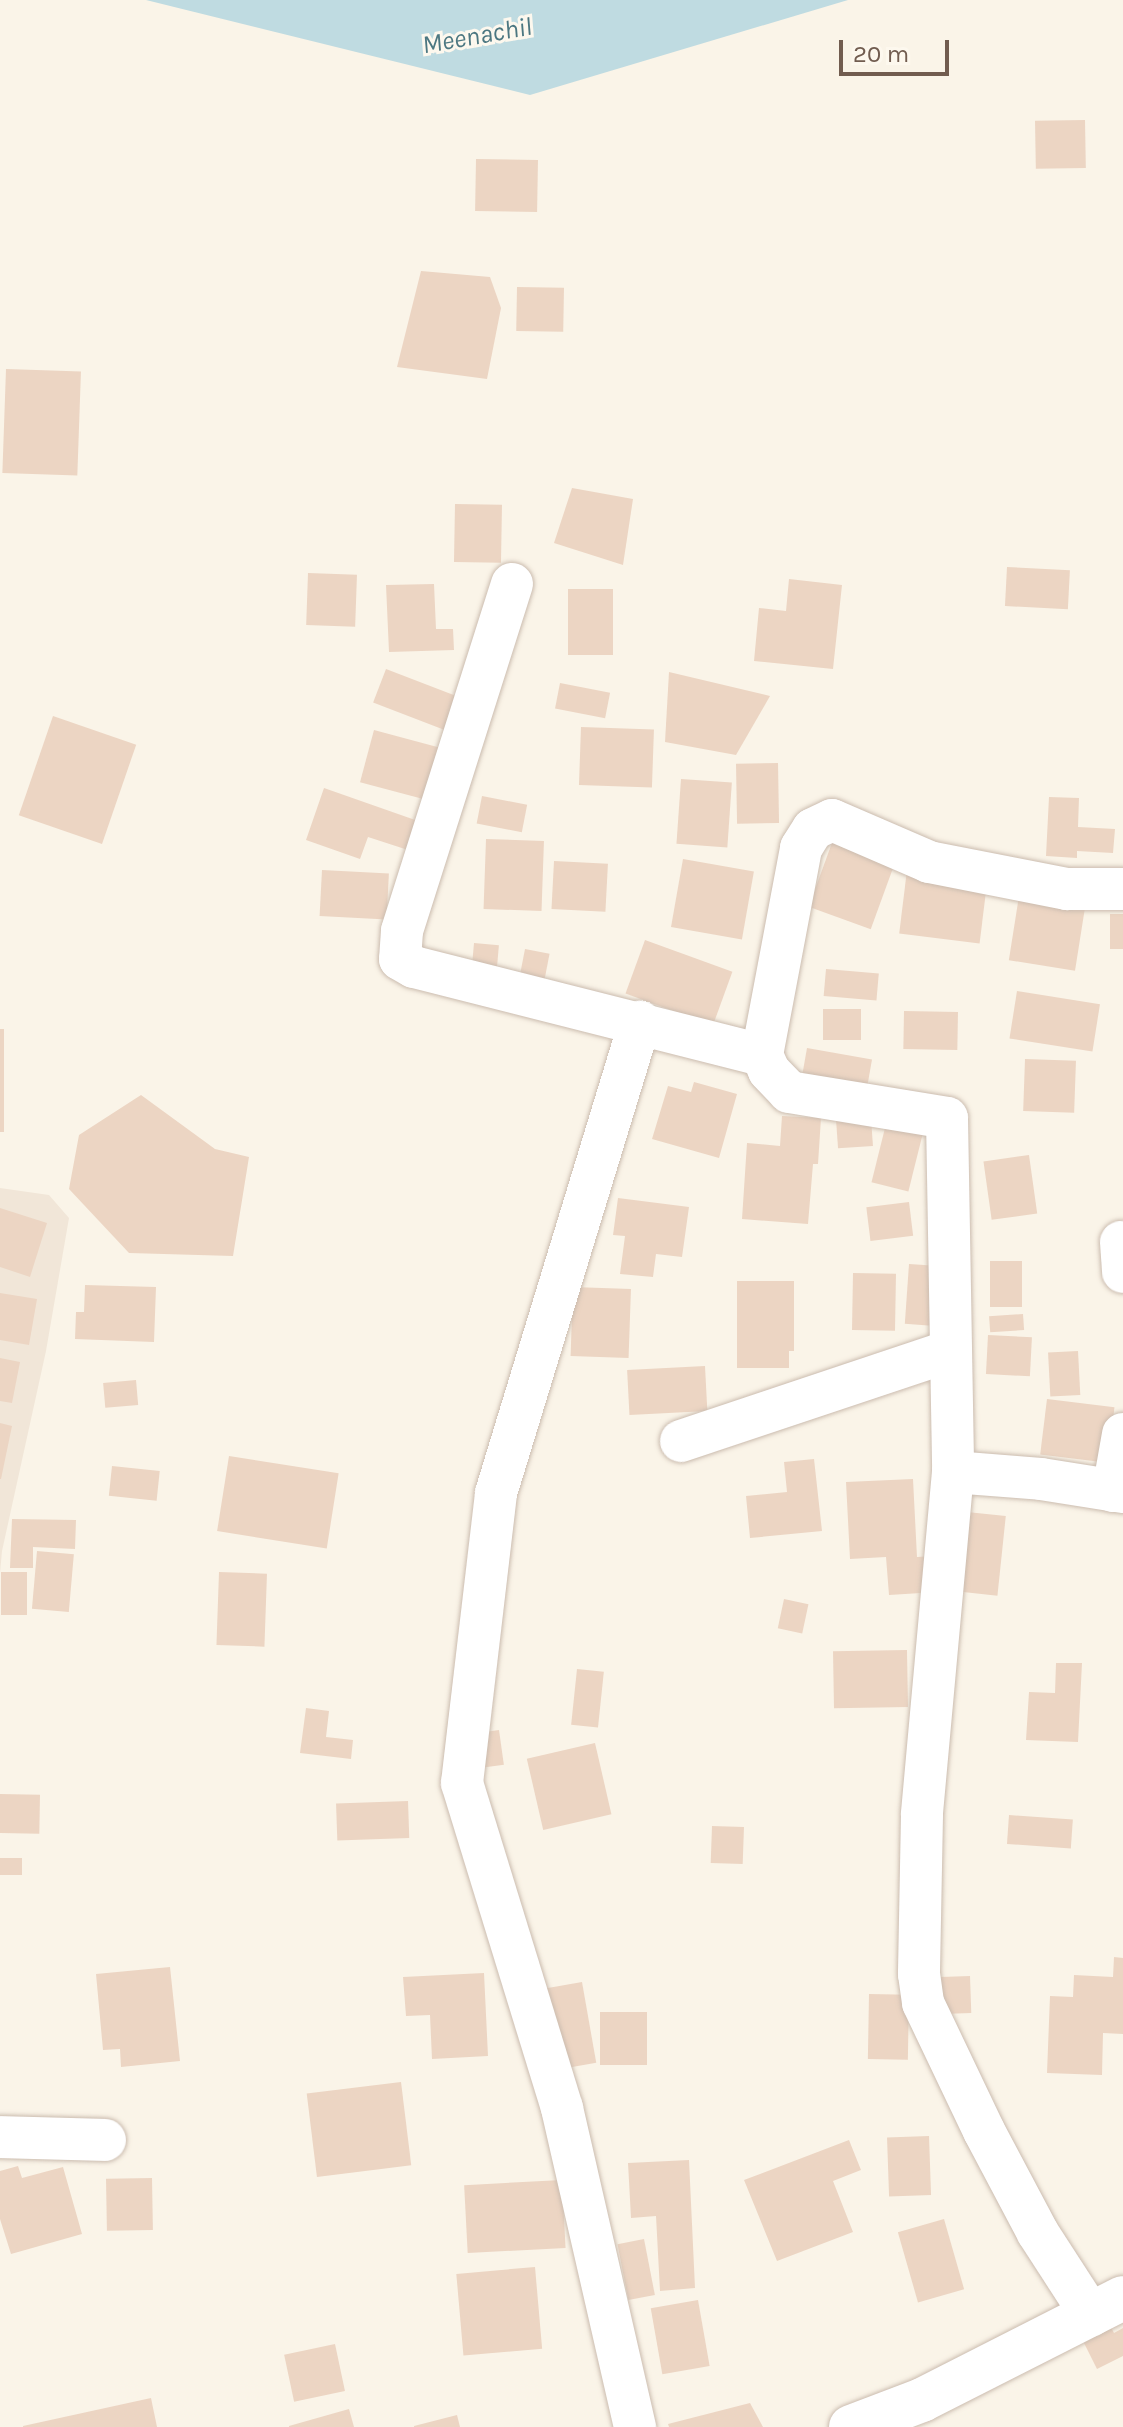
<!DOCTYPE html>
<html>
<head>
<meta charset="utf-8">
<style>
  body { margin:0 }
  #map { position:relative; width:1123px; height:2427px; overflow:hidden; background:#faf4e8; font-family:Karla,sans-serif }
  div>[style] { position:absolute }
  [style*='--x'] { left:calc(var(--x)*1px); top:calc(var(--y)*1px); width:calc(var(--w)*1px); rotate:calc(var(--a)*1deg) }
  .residential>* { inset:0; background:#f1e6d8 }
  .water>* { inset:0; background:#bfdbe1 }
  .building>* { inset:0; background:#ecd5c3; transform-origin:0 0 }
  .roads { filter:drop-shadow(0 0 2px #cbbcaf) drop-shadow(0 0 2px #cbbcaf) }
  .street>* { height:42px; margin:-21px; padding:0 21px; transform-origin:21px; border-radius:21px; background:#fff }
  .secondary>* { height:44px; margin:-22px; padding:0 22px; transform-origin:22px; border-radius:22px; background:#fff }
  span { translate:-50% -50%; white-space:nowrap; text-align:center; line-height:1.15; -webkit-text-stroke:6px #fdf8ee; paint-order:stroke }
  .water-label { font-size:26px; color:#4c7781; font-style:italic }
  .scale { position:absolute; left:839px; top:40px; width:110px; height:36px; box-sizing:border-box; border:4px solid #715c4f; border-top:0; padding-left:10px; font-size:24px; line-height:28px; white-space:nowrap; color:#715c4f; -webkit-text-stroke:6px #fdf8ee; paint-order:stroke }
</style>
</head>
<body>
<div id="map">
  <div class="residential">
    <div style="clip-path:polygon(0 1188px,49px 1195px,69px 1218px,46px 1351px,2px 1551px,0 1573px)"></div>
  </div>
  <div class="water">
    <div style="clip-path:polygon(146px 0,848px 0,530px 95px)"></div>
  </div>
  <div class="building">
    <div style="left:1085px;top:120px;width:48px;height:50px;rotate:89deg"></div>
    <div style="left:476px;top:159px;width:62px;height:52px;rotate:1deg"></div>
    <div style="clip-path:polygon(421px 271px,490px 277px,501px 308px,487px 379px,397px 367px)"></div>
    <div style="left:517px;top:287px;width:47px;height:44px;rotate:1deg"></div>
    <div style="left:6px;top:369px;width:75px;height:104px;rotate:2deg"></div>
    <div style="clip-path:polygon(572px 488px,633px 499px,623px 565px,554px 543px)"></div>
    <div style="left:455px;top:504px;width:47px;height:58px;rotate:1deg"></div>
    <div style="left:1007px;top:567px;width:63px;height:39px;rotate:3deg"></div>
    <div style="left:308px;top:573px;width:49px;height:52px;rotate:2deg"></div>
    <div style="clip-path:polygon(789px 579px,842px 585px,833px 669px,754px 661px,759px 608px,786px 611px)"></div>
    <div style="clip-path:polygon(434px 584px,436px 629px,453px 629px,454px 650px,389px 652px,386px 585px)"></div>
    <div style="left:613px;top:589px;width:66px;height:45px;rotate:90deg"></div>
    <div style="left:386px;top:669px;width:85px;height:36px;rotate:21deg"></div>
    <div style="clip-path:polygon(669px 672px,770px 696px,736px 755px,665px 742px)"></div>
    <div style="left:560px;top:683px;width:51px;height:26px;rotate:11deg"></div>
    <div style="left:53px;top:716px;width:88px;height:105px;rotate:19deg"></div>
    <div style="left:581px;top:727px;width:73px;height:58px;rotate:2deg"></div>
    <div style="left:374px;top:730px;width:79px;height:54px;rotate:15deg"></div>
    <div style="left:778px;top:763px;width:60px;height:42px;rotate:89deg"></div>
    <div style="left:681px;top:779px;width:51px;height:65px;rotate:4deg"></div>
    <div style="clip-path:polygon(324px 788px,418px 821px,408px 850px,368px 837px,360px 859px,306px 840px)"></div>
    <div style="left:482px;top:796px;width:46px;height:28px;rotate:11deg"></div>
    <div style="clip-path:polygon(1049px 797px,1079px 798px,1078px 827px,1115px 829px,1113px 853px,1077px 851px,1077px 858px,1046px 856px)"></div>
    <div style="left:486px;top:839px;width:58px;height:70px;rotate:2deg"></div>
    <div style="left:833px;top:840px;width:66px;height:71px;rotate:20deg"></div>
    <div style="left:683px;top:859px;width:72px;height:69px;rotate:10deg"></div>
    <div style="left:554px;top:861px;width:54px;height:48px;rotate:3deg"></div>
    <div style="left:322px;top:870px;width:67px;height:46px;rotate:3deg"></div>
    <div style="left:907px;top:870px;width:81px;height:64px;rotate:7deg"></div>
    <div style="left:1019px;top:896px;width:67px;height:65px;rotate:9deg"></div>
    <div style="left:1110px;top:914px;width:13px;height:35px"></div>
    <div style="left:645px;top:940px;width:93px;height:57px;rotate:20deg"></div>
    <div style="left:474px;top:943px;width:25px;height:29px;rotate:5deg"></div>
    <div style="left:525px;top:949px;width:25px;height:41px;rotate:11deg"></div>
    <div style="left:826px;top:969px;width:53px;height:27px;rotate:5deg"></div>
    <div style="left:1017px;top:991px;width:84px;height:48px;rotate:9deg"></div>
    <div style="left:823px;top:1009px;width:38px;height:31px"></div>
    <div style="left:904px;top:1011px;width:54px;height:38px;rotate:1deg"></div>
    <div style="left:0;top:1029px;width:4px;height:103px"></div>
    <div style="left:807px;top:1048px;width:66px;height:38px;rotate:10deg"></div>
    <div style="left:1025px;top:1059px;width:51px;height:52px;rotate:2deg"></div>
    <div style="clip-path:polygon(694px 1082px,737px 1094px,719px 1158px,652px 1139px,668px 1086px,691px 1092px)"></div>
    <div style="clip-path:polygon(141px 1095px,215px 1149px,249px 1157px,233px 1256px,129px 1253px,69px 1189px,79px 1135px)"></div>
    <div style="clip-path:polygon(782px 1116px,821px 1118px,818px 1164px,813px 1164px,808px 1224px,742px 1219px,747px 1143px,780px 1146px)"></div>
    <div style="left:871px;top:1118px;width:28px;height:35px;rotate:86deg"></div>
    <div style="left:886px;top:1124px;width:38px;height:60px;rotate:14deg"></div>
    <div style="left:1029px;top:1155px;width:59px;height:46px;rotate:82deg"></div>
    <div style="clip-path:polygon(618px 1198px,689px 1207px,682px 1257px,656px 1254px,653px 1277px,620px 1274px,625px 1236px,613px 1235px)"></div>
    <div style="left:909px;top:1202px;width:34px;height:43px;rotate:83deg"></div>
    <div style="clip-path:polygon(0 1208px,47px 1223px,30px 1277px,0 1267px)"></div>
    <div style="left:990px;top:1261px;width:32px;height:46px"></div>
    <div style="left:909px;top:1264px;width:30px;height:60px;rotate:4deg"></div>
    <div style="left:853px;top:1273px;width:43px;height:57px;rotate:1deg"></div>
    <div style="clip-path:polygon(737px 1281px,794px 1281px,794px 1351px,789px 1351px,789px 1368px,737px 1368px)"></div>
    <div style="clip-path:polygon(85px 1285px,156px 1287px,154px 1342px,75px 1339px,76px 1312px,84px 1312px)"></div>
    <div style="left:573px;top:1287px;width:58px;height:69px;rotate:2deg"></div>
    <div style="clip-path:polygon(0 1293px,37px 1299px,29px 1345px,0 1340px)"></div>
    <div style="left:1023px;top:1314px;width:16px;height:34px;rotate:86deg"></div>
    <div style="left:988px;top:1335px;width:44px;height:39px;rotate:3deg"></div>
    <div style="left:1078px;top:1351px;width:44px;height:30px;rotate:87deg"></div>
    <div style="clip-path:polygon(0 1358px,20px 1362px,12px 1403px,0 1401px)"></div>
    <div style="left:705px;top:1366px;width:45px;height:78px;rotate:87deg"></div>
    <div style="left:136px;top:1380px;width:25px;height:33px;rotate:85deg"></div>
    <div style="left:1047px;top:1399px;width:68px;height:56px;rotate:7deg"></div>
    <div style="clip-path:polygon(0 1423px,12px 1426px,1px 1479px,0 1479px)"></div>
    <div style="left:229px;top:1456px;width:111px;height:76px;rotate:9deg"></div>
    <div style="clip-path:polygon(814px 1459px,822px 1531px,750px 1538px,746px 1496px,787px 1492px,784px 1462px)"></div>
    <div style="left:112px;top:1466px;width:48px;height:30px;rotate:6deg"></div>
    <div style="clip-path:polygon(913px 1479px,917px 1557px,934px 1556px,937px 1592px,889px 1595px,886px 1557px,850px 1559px,846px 1482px)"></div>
    <div style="left:967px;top:1512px;width:39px;height:80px;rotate:6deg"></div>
    <div style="clip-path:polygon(12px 1519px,76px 1520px,75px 1549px,33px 1547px,33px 1568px,10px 1568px)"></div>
    <div style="left:37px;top:1551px;width:37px;height:58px;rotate:5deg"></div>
    <div style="left:1px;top:1572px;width:26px;height:43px"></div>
    <div style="left:219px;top:1572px;width:48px;height:73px;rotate:2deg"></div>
    <div style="left:784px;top:1599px;width:25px;height:30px;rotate:12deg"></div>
    <div style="left:907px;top:1650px;width:57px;height:74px;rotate:89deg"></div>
    <div style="clip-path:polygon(1056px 1663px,1082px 1663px,1078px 1742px,1026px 1740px,1029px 1692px,1055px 1693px)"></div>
    <div style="left:577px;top:1669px;width:27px;height:56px;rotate:6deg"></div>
    <div style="clip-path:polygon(306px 1708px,329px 1711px,326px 1737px,353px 1740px,351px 1759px,300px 1753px)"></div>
    <div style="left:499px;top:1730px;width:35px;height:30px;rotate:82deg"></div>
    <div style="left:595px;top:1743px;width:73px;height:70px;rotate:77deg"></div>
    <div style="left:0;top:1794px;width:40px;height:39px;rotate:1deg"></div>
    <div style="left:408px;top:1801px;width:37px;height:72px;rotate:88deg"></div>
    <div style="left:1009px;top:1815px;width:64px;height:29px;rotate:4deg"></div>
    <div style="left:712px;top:1826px;width:32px;height:37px;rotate:2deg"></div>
    <div style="left:0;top:1858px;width:22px;height:17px"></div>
    <div style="clip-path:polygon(1114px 1957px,1123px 1958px,1123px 2034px,1103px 2033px,1102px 2075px,1047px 2073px,1050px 1996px,1073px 1997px,1074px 1975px,1113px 1977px)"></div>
    <div style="clip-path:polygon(170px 1967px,180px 2061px,121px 2067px,120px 2049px,103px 2050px,96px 1974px)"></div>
    <div style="clip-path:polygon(484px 1973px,488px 2056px,432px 2059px,430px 2015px,406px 2016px,403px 1977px)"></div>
    <div style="left:970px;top:1976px;width:37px;height:29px;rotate:88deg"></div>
    <div style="left:582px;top:1982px;width:82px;height:36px;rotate:80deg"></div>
    <div style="left:869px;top:1994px;width:40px;height:65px;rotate:1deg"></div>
    <div style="left:600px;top:2012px;width:47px;height:53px"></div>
    <div style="left:401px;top:2082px;width:84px;height:95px;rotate:83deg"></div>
    <div style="left:929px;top:2136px;width:59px;height:42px;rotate:88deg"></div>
    <div style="clip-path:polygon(849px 2140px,861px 2170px,833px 2181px,853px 2232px,777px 2261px,744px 2180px)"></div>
    <div style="clip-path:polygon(689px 2160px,695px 2288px,660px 2291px,656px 2216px,631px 2218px,628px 2163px)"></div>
    <div style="clip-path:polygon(18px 2166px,22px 2178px,63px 2167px,82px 2234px,11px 2254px,0 2219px,0 2171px)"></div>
    <div style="left:152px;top:2178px;width:52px;height:46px;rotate:89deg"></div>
    <div style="left:562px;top:2180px;width:68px;height:98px;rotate:87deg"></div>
    <div style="left:944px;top:2219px;width:73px;height:48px;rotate:74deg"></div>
    <div style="left:644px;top:2239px;width:57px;height:27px;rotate:79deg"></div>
    <div style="left:535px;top:2267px;width:82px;height:79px;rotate:85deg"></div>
    <div style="left:698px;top:2300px;width:67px;height:48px;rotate:80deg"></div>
    <div style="clip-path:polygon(1107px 2320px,1114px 2333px,1123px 2328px,1123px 2356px,1097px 2369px,1080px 2335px)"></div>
    <div style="left:335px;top:2344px;width:48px;height:52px;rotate:78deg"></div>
    <div style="clip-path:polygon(151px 2398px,157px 2427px,23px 2427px,23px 2426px)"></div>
    <div style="clip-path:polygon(750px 2403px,763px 2427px,669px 2427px,668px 2424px)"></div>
    <div style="clip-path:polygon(349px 2409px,354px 2427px,289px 2427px,289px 2426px)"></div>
    <div style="clip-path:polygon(457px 2415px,460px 2427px,414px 2427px,414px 2426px)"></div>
  </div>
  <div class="roads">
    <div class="street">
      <div style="--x:512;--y:584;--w:364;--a:107.6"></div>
      <div style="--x:402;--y:931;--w:28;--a:94"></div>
      <div style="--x:400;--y:959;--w:16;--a:30"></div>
      <div style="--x:414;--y:967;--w:359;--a:14.2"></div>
      <div style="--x:762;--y:1055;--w:17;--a:66"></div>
      <div style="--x:769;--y:1071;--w:29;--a:46"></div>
      <div style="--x:789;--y:1092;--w:160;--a:9.3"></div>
      <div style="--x:947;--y:1118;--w:354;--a:89"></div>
      <div style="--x:953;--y:1472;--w:344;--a:95.2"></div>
      <div style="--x:922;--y:1815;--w:159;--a:91.1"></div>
      <div style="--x:919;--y:1974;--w:29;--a:82"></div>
      <div style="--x:923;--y:2003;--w:142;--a:64.5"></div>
      <div style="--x:984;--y:2131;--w:115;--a:62.1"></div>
      <div style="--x:1038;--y:2233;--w:98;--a:57.1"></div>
      <div style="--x:762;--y:1055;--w:211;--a:-79.3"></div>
      <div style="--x:801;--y:848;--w:22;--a:-58"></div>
      <div style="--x:813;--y:829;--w:21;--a:-25"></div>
      <div style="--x:832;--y:820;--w:106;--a:23.4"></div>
      <div style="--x:929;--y:862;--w:141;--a:11.1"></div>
      <div style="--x:1067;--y:889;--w:56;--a:0"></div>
      <div style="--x:1121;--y:1242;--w:30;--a:86"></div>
      <div style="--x:681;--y:1441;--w:284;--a:-18.5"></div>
      <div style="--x:953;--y:1472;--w:88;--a:4.5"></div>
      <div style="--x:1041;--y:1479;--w:83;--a:9"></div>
      <div style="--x:1113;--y:1491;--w:58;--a:-80"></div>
      <div style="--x:0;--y:2137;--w:105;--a:1.6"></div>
      <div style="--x:635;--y:2427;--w:327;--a:-102.9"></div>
      <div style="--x:562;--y:2108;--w:340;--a:-107.1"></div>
      <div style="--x:462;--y:1783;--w:292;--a:-83.3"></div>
      <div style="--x:496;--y:1493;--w:493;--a:-73"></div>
    </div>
    <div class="secondary">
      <div style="--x:851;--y:2427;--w:76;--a:-20.8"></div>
      <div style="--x:922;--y:2400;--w:225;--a:-26.9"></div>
    </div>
  </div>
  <div class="water-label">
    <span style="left:477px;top:36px;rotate:-10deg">Meenachil</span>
  </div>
  <div class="scale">20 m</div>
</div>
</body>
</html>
